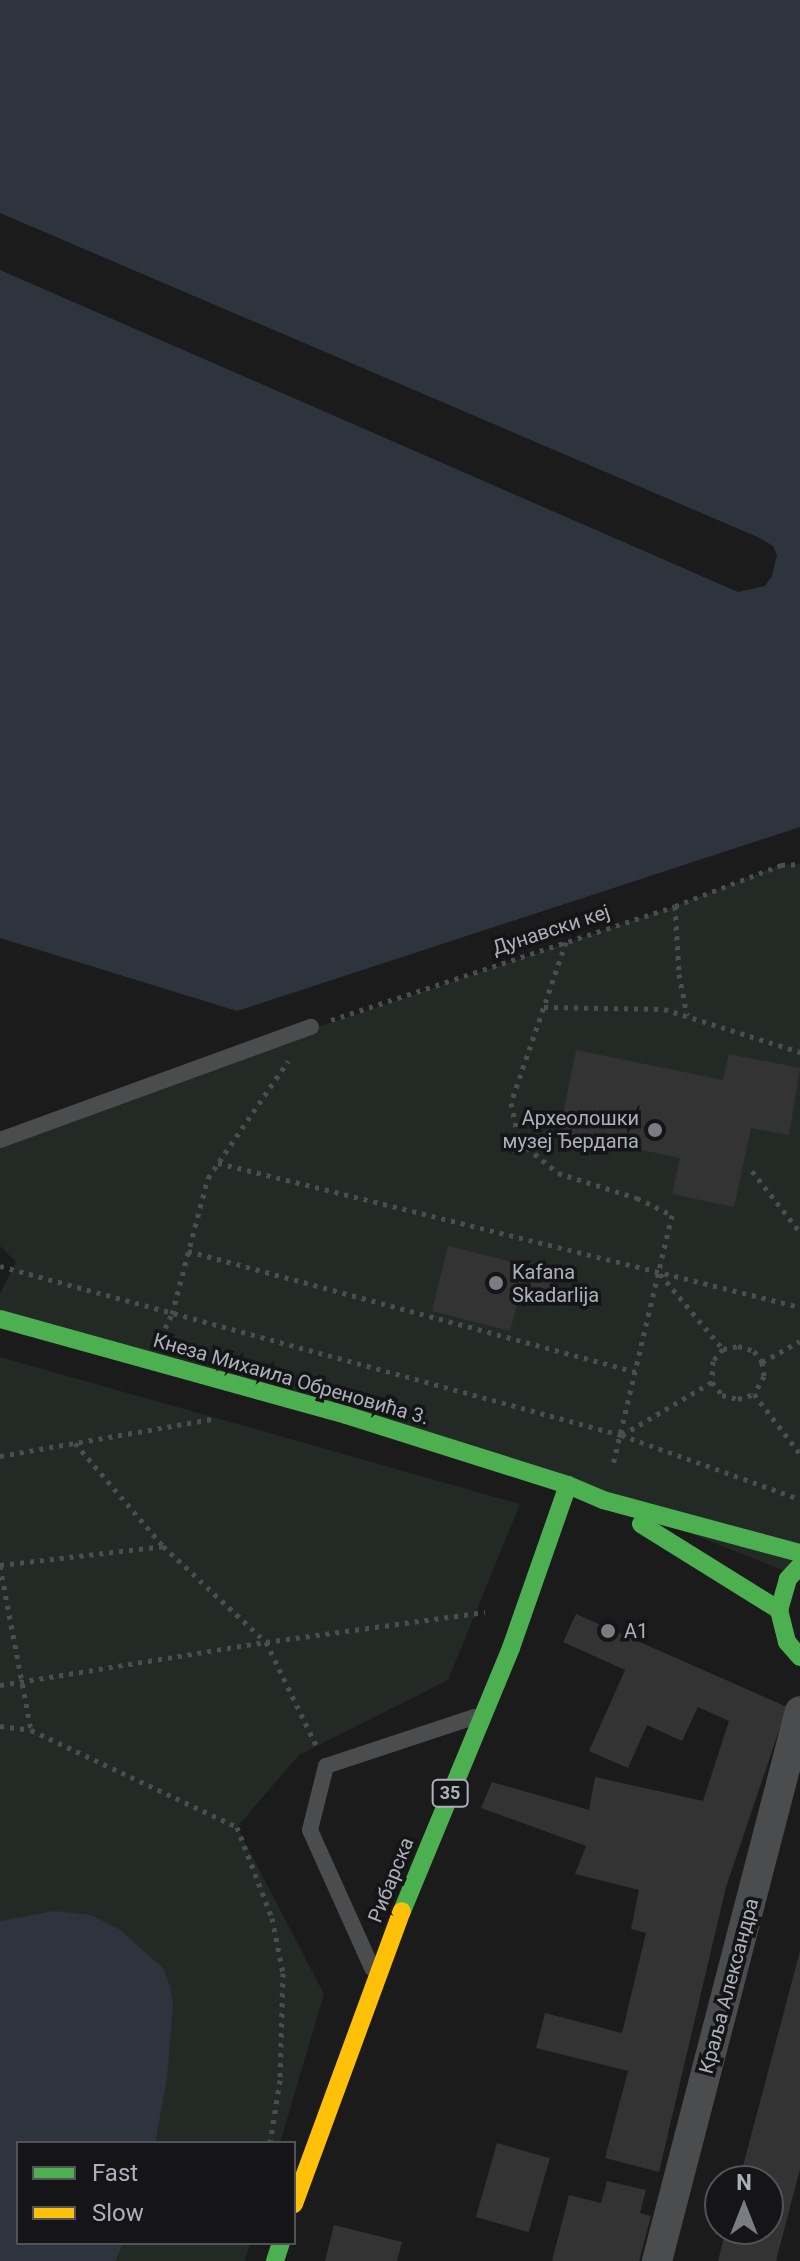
<!DOCTYPE html>
<html>
<head>
<meta charset="utf-8">
<style>
  body { margin:0 }
  #map { position:relative; width:800px; height:2261px; overflow:hidden; background:#1b1b1b; font-family:Roboto,sans-serif }
  div>[style] { position:absolute }
  [style*='--x'] { left:calc(var(--x)*1px); top:calc(var(--y)*1px); width:calc(var(--w)*1px); rotate:calc(var(--a)*1deg) }
  .green>* { inset:0; background:#232a25 }
  .water>* { inset:0; background:#2e343d }
  .building>* { inset:0; background:#333; transform-origin:0 0 }
  .path>* { height:5px; margin-top:-2.5px; transform-origin:0; background:repeating-linear-gradient(90deg,#4c4d50 0 4px,transparent 0 10px) }
  .lane>* { height:16px; margin:-8px; padding:0 8px; transform-origin:8px; border-radius:8px; background:#4b4c4e }
  .street>* { height:30px; margin:-15px; padding:0 15px; transform-origin:15px; border-radius:15px; background:#4b4c4e }
  .fast>* { height:18px; margin:-9px; padding:0 9px; transform-origin:9px; border-radius:9px; background:#4caf50 }
  .slow>* { height:18px; margin:-9px; padding:0 9px; transform-origin:9px; border-radius:9px; background:#ffc107 }
  .dots>* { width:22px; height:22px; translate:-50% -50%; box-sizing:border-box; border:4px solid #151517; border-radius:50% }
  span { translate:-50% -50%; white-space:nowrap; text-align:center; line-height:1.15; -webkit-text-stroke:7px #151517; paint-order:stroke }
  .shield-label span { padding:2px 6px; background:#151517; border:2px solid; border-radius:6px; -webkit-text-stroke-width:0 }
  .shield-label { font-size:18px; color:#adb0bb; font-weight:700 }
  .street-label { font-size:20px; color:#adb0bb }
  .poi-label { font-size:20px; color:#adb0bb }
  .right { translate:-100% -50%; text-align:right }
  .left { translate:0 -50%; text-align:left }
  .legend { position:absolute; left:16px; top:2141px; width:280px; height:104px; box-sizing:border-box; background:#151517; border:2px solid #525359; margin:0; padding:10px 14px; list-style:none; font-size:24px; color:#adb0bb }
  .legend li { display:flex; align-items:center; gap:16px; height:40px }
  .legend b { width:40px; border:2px solid #525359 }
  .north { position:absolute; left:704px; top:2165px; width:80px; height:80px; box-sizing:border-box; background:#151517; border:2px solid #525359; border-radius:50%; rotate:0deg; font-size:22px; font-weight:700; line-height:32px; text-align:center; color:#adb0bb }
  .north::after { content:''; display:block; margin:auto; width:28px; height:36px; background:#7a7c83; clip-path:polygon(50% 0,100% 100%,50% 72%,0 100%) }
</style>
</head>
<body>
<div id="map">
  <div class="green">
    <div style="clip-path:polygon(800px 864px,800px 1577px,568px 1485px,0 1319px,0 1294px,16px 1262px,0 1246px,0 1135px,675px 906px,781px 865px)"></div>
    <div style="clip-path:polygon(0 1357px,520px 1504px,448px 1680px,299px 1755px,237px 1827px,324px 1994px,280px 2143px,18px 2143px,18px 2243px,250px 2243px,245px 2261px,0 2261px)"></div>
  </div>
  <div class="water">
    <div style="clip-path:polygon(0 0,800px 0,800px 827px,237px 1011px,0 938px,0 270px,738px 592px,765px 586px,772px 576px,777px 555px,773px 546px,760px 538px,0 213px)"></div>
    <div style="clip-path:polygon(54px 1911px,91px 1915px,119px 1929px,163px 1968px,170px 1986px,173px 2004px,167px 2078px,155px 2143px,18px 2143px,18px 2243px,123px 2243px,115px 2261px,0 2261px,0 1921px)"></div>
  </div>
  <div class="building">
    <div style="clip-path:polygon(576px 1050px,723px 1080px,729px 1054px,800px 1068px,789px 1135px,751px 1128px,734px 1207px,672px 1194px,680px 1158px,559px 1133px)"></div>
    <div style="clip-path:polygon(448px 1246px,556px 1273px,549px 1301px,520px 1294px,510px 1331px,432px 1311px)"></div>
    <div style="clip-path:polygon(576px 1614px,787px 1707px,726px 1887px,659px 2172px,605px 2158px,628px 2071px,536px 2048px,545px 2013px,622px 2033px,646px 1933px,631px 1929px,639px 1890px,575px 1874px,586px 1846px,481px 1808px,492px 1782px,589px 1810px,595px 1777px,703px 1801px,729px 1721px,698px 1707px,682px 1741px,647px 1725px,628px 1768px,589px 1751px,625px 1670px,563px 1642px)"></div>
    <div style="clip-path:polygon(800px 1951px,800px 2169px,776px 2261px,718px 2261px,726px 2229px,768px 2229px,768px 2181px,739px 2181px)"></div>
    <div style="left:497px;top:2143px;width:55px;height:77px;rotate:16deg"></div>
    <div style="clip-path:polygon(607px 2181px,646px 2190px,640px 2213px,651px 2216px,639px 2261px,552px 2261px,569px 2195px,601px 2203px)"></div>
    <div style="clip-path:polygon(334px 2225px,402px 2242px,397px 2261px,325px 2261px)"></div>
  </div>
  <div class="path">
    <div style="--x:675;--y:906;--w:68;--a:86.6"></div>
    <div style="--x:679;--y:974;--w:42;--a:79"></div>
    <div style="--x:566;--y:942;--w:170;--a:108.9"></div>
    <div style="--x:511;--y:1103;--w:39;--a:78"></div>
    <div style="--x:519;--y:1141;--w:50;--a:39.4"></div>
    <div style="--x:558;--y:1173;--w:83;--a:17.6"></div>
    <div style="--x:637;--y:1198;--w:39;--a:26"></div>
    <div style="--x:672;--y:1215;--w:256;--a:103.3"></div>
    <div style="--x:544;--y:1007;--w:120;--a:1"></div>
    <div style="--x:664;--y:1009;--w:143;--a:17.5"></div>
    <div style="--x:331;--y:1020;--w:362;--a:-18.3"></div>
    <div style="--x:675;--y:906;--w:114;--a:-21.1"></div>
    <div style="--x:781;--y:865;--w:19;--a:-3"></div>
    <div style="--x:218;--y:1163;--w:600;--a:13.9"></div>
    <div style="--x:752;--y:1171;--w:78;--a:51.8"></div>
    <div style="--x:188;--y:1251;--w:464;--a:15.1"></div>
    <div style="--x:0;--y:1266;--w:644;--a:15.22"></div>
    <div style="--x:621;--y:1435;--w:190;--a:19.7"></div>
    <div style="--x:660;--y:1274;--w:98;--a:50"></div>
    <div style="--x:723;--y:1349;--w:16;--a:130"></div>
    <div style="--x:713;--y:1361;--w:21;--a:93"></div>
    <div style="--x:712;--y:1382;--w:16;--a:52"></div>
    <div style="--x:722;--y:1395;--w:16;--a:14"></div>
    <div style="--x:738;--y:1399;--w:17;--a:-17"></div>
    <div style="--x:754;--y:1394;--w:76;--a:52.5"></div>
    <div style="--x:165;--y:1328;--w:16;--a:-63"></div>
    <div style="--x:172;--y:1314;--w:141;--a:-75.2"></div>
    <div style="--x:208;--y:1178;--w:142;--a:-55.6"></div>
    <div style="--x:723;--y:1349;--w:15;--a:-11"></div>
    <div style="--x:738;--y:1346;--w:17;--a:17"></div>
    <div style="--x:754;--y:1351;--w:14;--a:54"></div>
    <div style="--x:762;--y:1362;--w:14;--a:82"></div>
    <div style="--x:764;--y:1376;--w:21;--a:119"></div>
    <div style="--x:762;--y:1362;--w:43;--a:-28.9"></div>
    <div style="--x:622;--y:1435;--w:104;--a:-30.5"></div>
    <div style="--x:75;--y:1443;--w:135;--a:49.5"></div>
    <div style="--x:163;--y:1546;--w:141;--a:43"></div>
    <div style="--x:266;--y:1642;--w:114;--a:64.1"></div>
    <div style="--x:0;--y:1456;--w:215;--a:-9.9"></div>
    <div style="--x:0;--y:1565;--w:164;--a:-6.6"></div>
    <div style="--x:0;--y:1566;--w:167;--a:79.3"></div>
    <div style="--x:0;--y:1685;--w:269;--a:-9.2"></div>
    <div style="--x:266;--y:1642;--w:221;--a:-7.8"></div>
    <div style="--x:0;--y:1726;--w:31;--a:7"></div>
    <div style="--x:31;--y:1730;--w:228;--a:25.2"></div>
    <div style="--x:237;--y:1827;--w:97;--a:69"></div>
    <div style="--x:272;--y:1918;--w:56;--a:78.7"></div>
    <div style="--x:283;--y:1973;--w:107;--a:91.6"></div>
    <div style="--x:280;--y:2080;--w:64;--a:99"></div>
  </div>
  <div class="lane">
    <div style="--x:0;--y:1140;--w:331;--a:-20"></div>
    <div style="--x:372;--y:1968;--w:151;--a:-114.2"></div>
    <div style="--x:310;--y:1830;--w:66;--a:-76"></div>
    <div style="--x:326;--y:1766;--w:156;--a:-18.3"></div>
  </div>
  <div class="street">
    <div style="--x:657;--y:2261;--w:568;--a:-75.43"></div>
  </div>
  <div class="fast">
    <div style="--x:0;--y:1319;--w:359;--a:15.5"></div>
    <div style="--x:346;--y:1415;--w:233;--a:17.5"></div>
    <div style="--x:568;--y:1485;--w:173;--a:109.3"></div>
    <div style="--x:511;--y:1648;--w:285;--a:112.5"></div>
    <div style="--x:568;--y:1485;--w:38;--a:23"></div>
    <div style="--x:603;--y:1500;--w:204;--a:15.1"></div>
    <div style="--x:641;--y:1524;--w:163;--a:31.9"></div>
    <div style="--x:800;--y:1566;--w:18;--a:133"></div>
    <div style="--x:788;--y:1579;--w:32;--a:106"></div>
    <div style="--x:779;--y:1610;--w:33;--a:76"></div>
    <div style="--x:787;--y:1642;--w:20;--a:49"></div>
    <div style="--x:275;--y:2261;--w:19;--a:-72"></div>
  </div>
  <div class="slow">
    <div style="--x:294;--y:2204;--w:312;--a:-69.8"></div>
  </div>
  <div class="dots">
    <div style="left:655px;top:1130px;background:#7a7c83"></div>
    <div style="left:496px;top:1283px;background:#7a7c83"></div>
    <div style="left:608px;top:1631px;background:#7a7c83"></div>
  </div>
  <div class="shield-label">
    <span style="left:450px;top:1793px">35</span>
  </div>
  <div class="street-label">
    <span style="left:551px;top:930px;rotate:-18deg">Дунавски кеј</span>
    <span style="left:291px;top:1379px;rotate:16deg">Кнеза Михаила Обреновића 3.</span>
    <span style="left:391px;top:1880px;rotate:-68deg">Рибарска</span>
    <span style="left:729px;top:1986px;rotate:-75deg">Краља Александра</span>
  </div>
  <div class="poi-label">
    <span class="right" style="left:639px;top:1130px">Археолошки<br>музеј Ђердапа</span>
    <span class="left" style="left:512px;top:1284px">Kafana<br>Skadarlija</span>
    <span class="left" style="left:624px;top:1631px">A1</span>
  </div>
  <ul class="legend">
  <li><b style="height:10px;background:#4caf50"></b>Fast</li>
  <li><b style="height:10px;background:#ffc107"></b>Slow</li>
  </ul>
  <div class="north">N</div>
</div>
</body>
</html>
